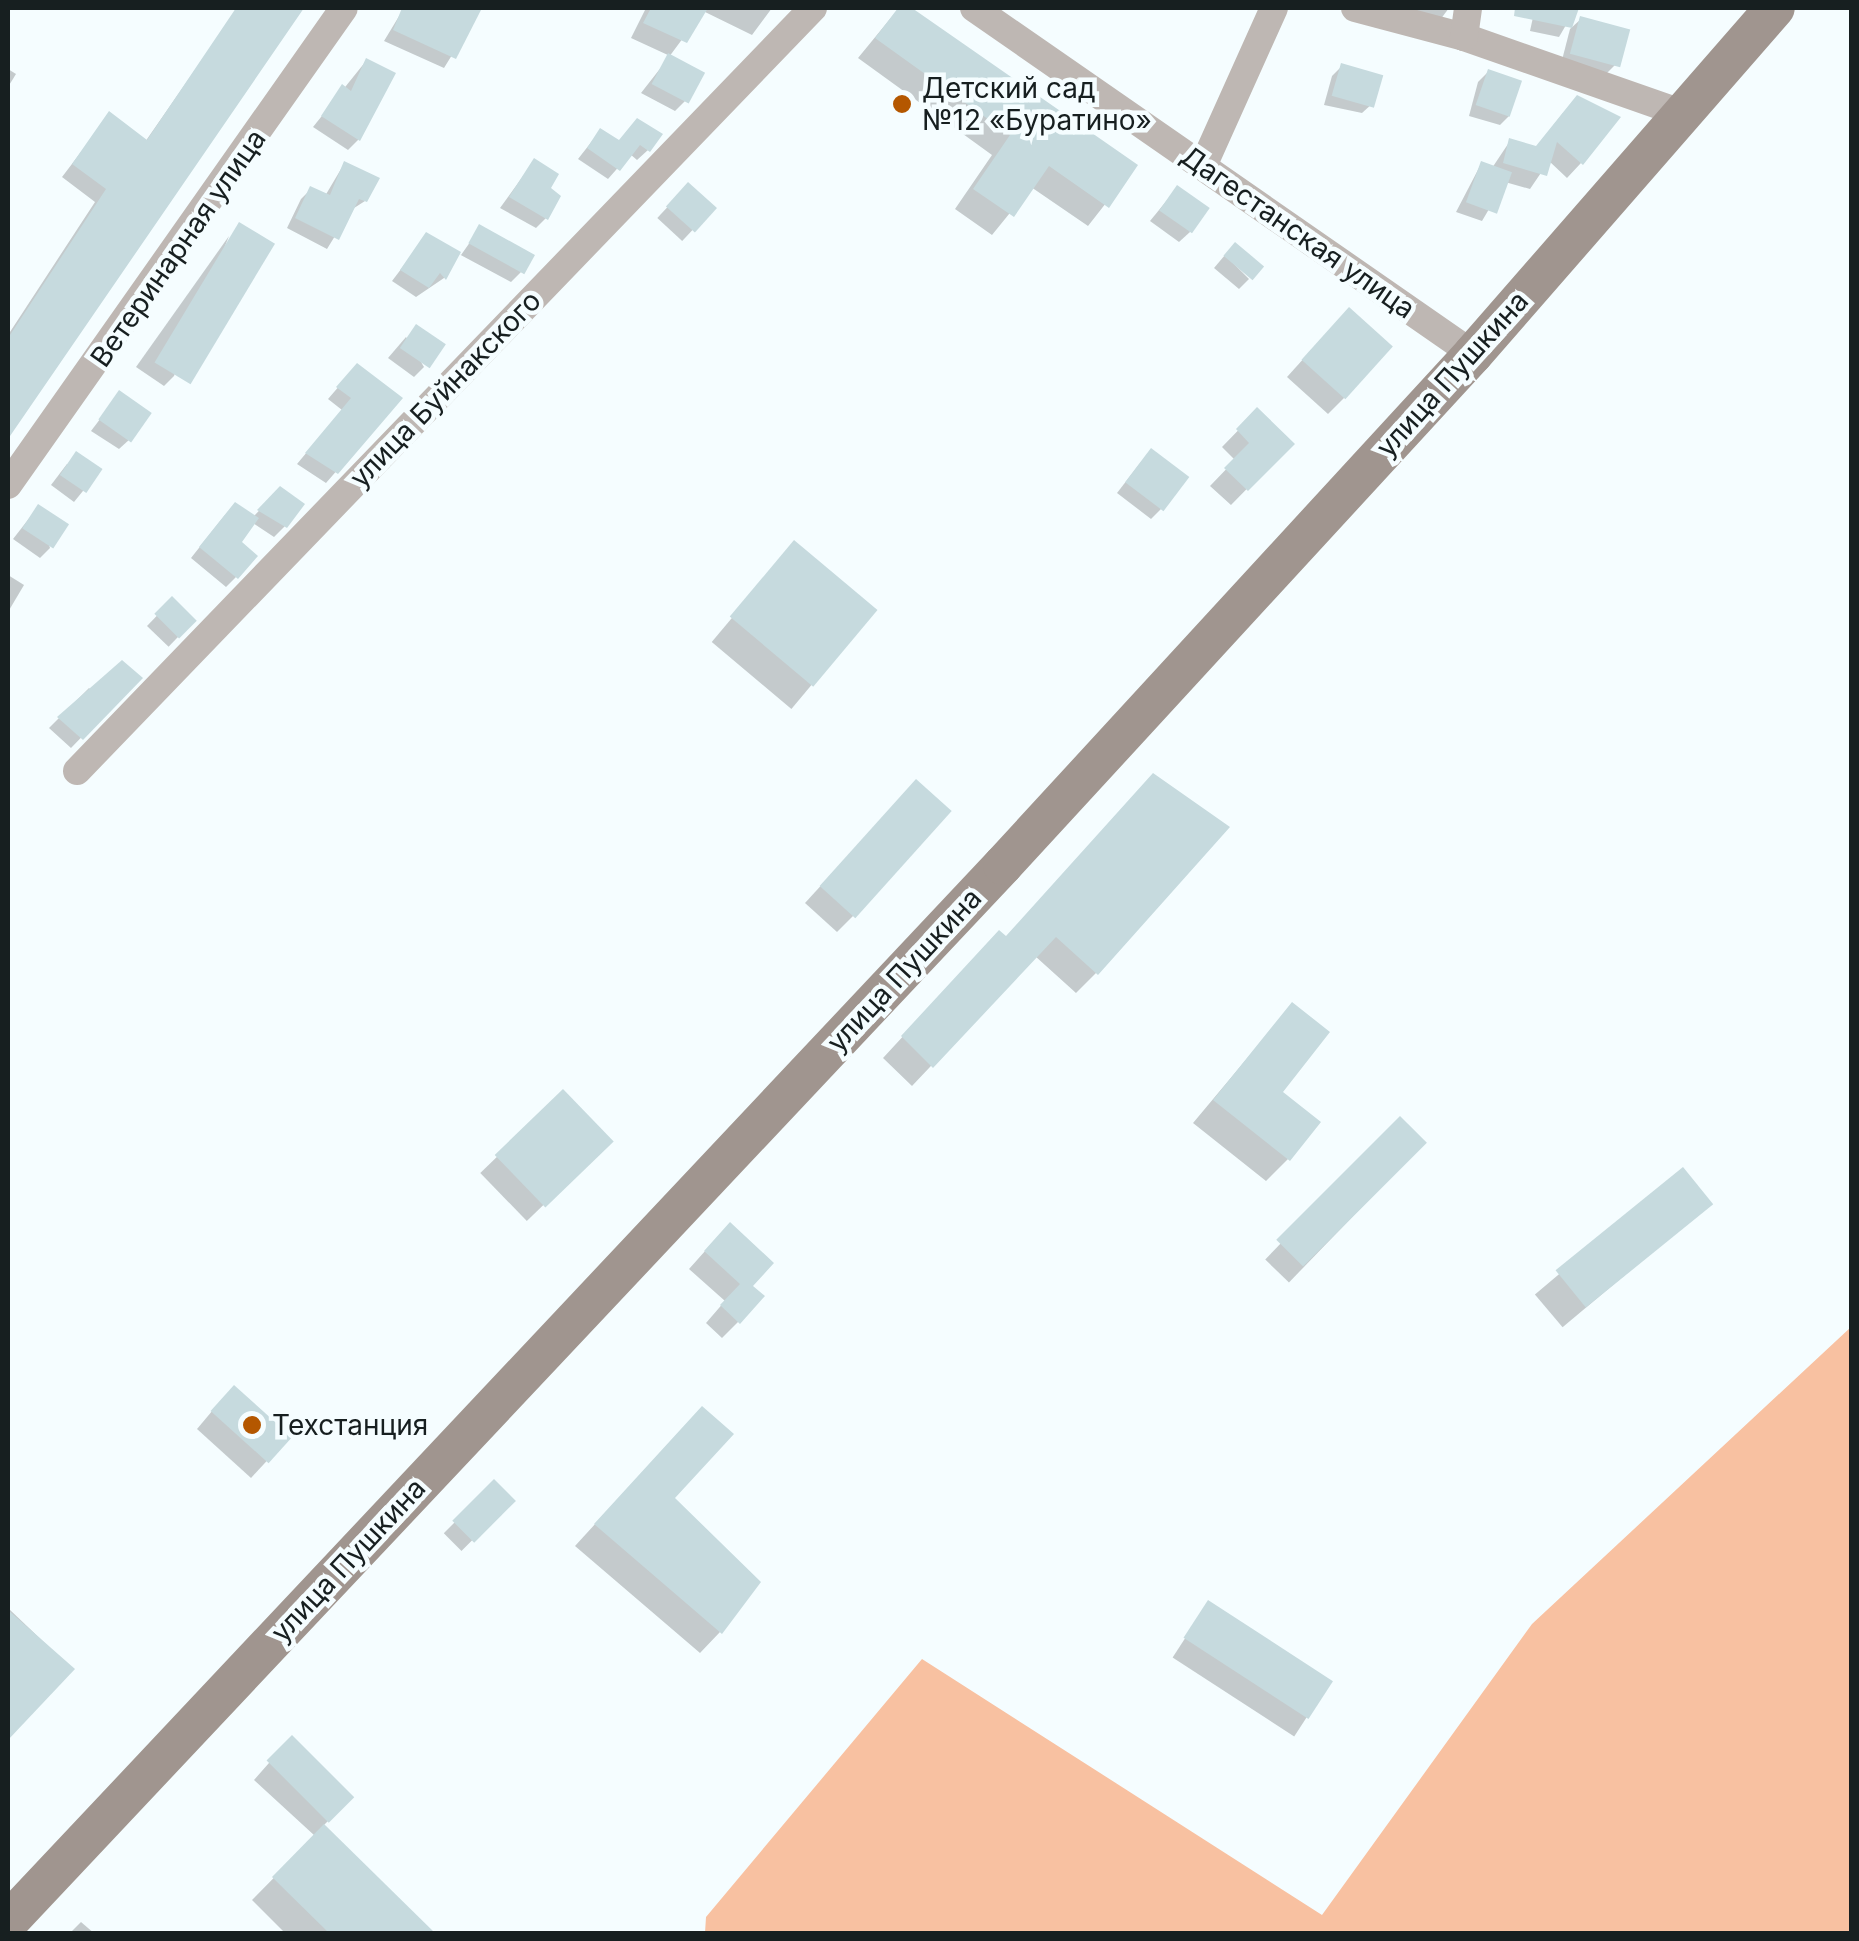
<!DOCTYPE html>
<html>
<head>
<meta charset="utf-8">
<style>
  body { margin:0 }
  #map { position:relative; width:1859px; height:1941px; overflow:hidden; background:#f5fdff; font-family:Inter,sans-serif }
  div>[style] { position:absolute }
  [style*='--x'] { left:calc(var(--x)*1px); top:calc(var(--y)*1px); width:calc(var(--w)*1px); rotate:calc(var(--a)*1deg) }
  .green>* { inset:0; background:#f8c1a1 }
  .shadow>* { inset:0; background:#0003; transform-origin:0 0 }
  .building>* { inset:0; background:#c6dade; transform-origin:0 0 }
  .street>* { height:28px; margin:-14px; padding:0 14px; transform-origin:14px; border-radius:14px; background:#beb7b3 }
  .secondary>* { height:40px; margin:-20px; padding:0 20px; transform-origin:20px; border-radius:20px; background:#a0958f }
  .dots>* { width:28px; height:28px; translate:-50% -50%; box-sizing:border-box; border:5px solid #f5fdff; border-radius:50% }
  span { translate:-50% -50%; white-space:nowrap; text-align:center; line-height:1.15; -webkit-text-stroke:9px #f5fdff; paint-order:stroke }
  .poi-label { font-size:28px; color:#171f20 }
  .left { translate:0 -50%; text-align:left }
  .street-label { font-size:28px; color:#171f20 }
  .frame { position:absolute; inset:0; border:10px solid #171f20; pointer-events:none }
</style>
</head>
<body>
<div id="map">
  <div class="green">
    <div style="clip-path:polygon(1851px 1327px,1851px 1933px,705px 1933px,706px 1917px,922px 1659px,1322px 1915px,1532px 1624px)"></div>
  </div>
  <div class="shadow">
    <div style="clip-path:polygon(238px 8px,302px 8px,8px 434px,8px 335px,95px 202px,62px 177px,110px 114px,145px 142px)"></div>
    <div style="clip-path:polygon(404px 8px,414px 12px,481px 8px,444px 68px,384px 41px)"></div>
    <div style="clip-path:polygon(646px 8px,772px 8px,752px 35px,703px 11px,669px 57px,685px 101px,675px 111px,641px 93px,670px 56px,631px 38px)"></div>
    <div style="clip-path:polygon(899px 8px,1135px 166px,1088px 226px,1031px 187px,992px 235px,955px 209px,992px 155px,858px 58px)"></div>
    <div style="clip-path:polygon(1395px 8px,1449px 8px,1437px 24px)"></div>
    <div style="clip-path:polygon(1535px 8px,1576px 8px,1559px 37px,1530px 31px)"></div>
    <div style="clip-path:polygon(1581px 19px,1616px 64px,1606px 74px,1561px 64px,1570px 29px)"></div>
    <div style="clip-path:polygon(366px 61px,358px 140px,348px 150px,313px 127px)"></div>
    <div style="clip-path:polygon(1342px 66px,1373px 103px,1362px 113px,1324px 105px,1332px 76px)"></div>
    <div style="clip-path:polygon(8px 69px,16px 74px,8px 87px)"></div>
    <div style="clip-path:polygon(1488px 72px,1510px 115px,1500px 125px,1469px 116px,1478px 82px)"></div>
    <div style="clip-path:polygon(1563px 113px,1581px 163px,1567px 178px,1549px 161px,1530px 189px,1505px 182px,1482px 221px,1456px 212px,1481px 164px,1492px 168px,1510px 141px,1535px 149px)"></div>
    <div style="clip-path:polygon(600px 131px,618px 143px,627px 131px,648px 150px,637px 160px,630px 154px,608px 179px,578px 159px)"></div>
    <div style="clip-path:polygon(534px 161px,548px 188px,546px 218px,536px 228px,500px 208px)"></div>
    <div style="clip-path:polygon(344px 164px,365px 201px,351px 210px,327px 249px,287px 228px,301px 199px,311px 189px,325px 196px)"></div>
    <div style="left:688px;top:185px;width:34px;height:45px;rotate:43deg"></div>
    <div style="clip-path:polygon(1177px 188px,1190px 232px,1179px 242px,1150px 221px)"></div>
    <div style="clip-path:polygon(480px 228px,521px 272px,511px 282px,457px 253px,444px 278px,416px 297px,392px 281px,427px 235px,461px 255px)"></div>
    <div style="clip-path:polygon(229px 236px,174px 376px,164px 386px,136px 367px)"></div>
    <div style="clip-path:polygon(1225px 255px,1249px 279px,1239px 289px,1214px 268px)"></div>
    <div style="clip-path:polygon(1333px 326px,1344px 398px,1328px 414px,1287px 377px)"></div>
    <div style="clip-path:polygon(406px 337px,424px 367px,414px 377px,388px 358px)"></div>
    <div style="clip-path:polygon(347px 377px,400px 398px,326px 483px,297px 464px,342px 410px,328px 399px)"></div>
    <div style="clip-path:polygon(119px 394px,130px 439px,119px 449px,91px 431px)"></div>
    <div style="clip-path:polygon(1257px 411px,1291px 444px,1231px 505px,1210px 486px,1235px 460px,1222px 447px)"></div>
    <div style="clip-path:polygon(1141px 462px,1161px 509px,1151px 519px,1117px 493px)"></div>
    <div style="clip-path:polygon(67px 464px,100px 470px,74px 502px,51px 485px)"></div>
    <div style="clip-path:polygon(280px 489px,285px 526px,274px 537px,253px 523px,239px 542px,236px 577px,226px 587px,191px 558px,225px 515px,253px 517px)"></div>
    <div style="clip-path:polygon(38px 507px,50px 548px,40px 558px,13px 539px)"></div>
    <div style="left:794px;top:544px;width:104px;height:128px;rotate:40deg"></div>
    <div style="clip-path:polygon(8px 575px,24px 585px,8px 612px)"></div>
    <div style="left:172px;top:600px;width:30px;height:36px;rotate:44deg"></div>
    <div style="clip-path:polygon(139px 678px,71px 748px,49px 728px,89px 688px,94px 693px)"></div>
    <div style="clip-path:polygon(1133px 797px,1096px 973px,1076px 993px,1035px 956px,912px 1086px,883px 1058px,979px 954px,1005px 939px)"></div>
    <div style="clip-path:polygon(901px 798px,853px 916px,837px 932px,805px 903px)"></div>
    <div style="clip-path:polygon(1292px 1005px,1279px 1092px,1288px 1159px,1266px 1181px,1193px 1123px)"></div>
    <div style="left:563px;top:1093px;width:67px;height:115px;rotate:46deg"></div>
    <div style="left:1400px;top:1120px;width:33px;height:194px;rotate:44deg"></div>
    <div style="left:1682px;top:1171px;width:43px;height:192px;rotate:50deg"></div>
    <div style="clip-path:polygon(714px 1241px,750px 1286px,738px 1322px,722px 1338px,706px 1323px,725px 1301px,689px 1269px)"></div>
    <div style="clip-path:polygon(218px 1404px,289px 1437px,251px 1478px,197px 1429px)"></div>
    <div style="clip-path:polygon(681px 1430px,672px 1498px,720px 1632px,700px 1653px,575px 1546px)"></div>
    <div style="left:494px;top:1483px;width:25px;height:71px;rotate:45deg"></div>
    <div style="left:1208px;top:1603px;width:145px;height:65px;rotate:33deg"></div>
    <div style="clip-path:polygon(8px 1608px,72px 1669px,8px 1736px)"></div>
    <div style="clip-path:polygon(276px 1755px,352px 1797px,323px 1826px,433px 1934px,286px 1934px,252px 1900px,315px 1836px,254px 1780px)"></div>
    <div style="clip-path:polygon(81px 1922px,95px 1934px,69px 1934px)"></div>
  </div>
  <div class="building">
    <div style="clip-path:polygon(236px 8px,304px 8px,8px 439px,8px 338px,106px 189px,72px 164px,109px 111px,147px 140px)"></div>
    <div style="clip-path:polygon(402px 8px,482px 8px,456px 59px,393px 30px)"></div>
    <div style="clip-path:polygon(651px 8px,708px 8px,687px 43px,643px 23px)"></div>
    <div style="clip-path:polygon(898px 8px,912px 8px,1138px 165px,1109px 208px,1049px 166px,1014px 217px,973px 189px,1010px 135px,875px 38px)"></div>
    <div style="clip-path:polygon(1515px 8px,1579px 8px,1572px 28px,1514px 16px)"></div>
    <div style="left:1580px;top:16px;width:52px;height:39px;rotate:15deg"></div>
    <div style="left:668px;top:53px;width:42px;height:35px;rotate:28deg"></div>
    <div style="clip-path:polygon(366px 58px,396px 73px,360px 141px,321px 116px,342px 84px,351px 91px)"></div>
    <div style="left:1341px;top:63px;width:44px;height:34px;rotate:16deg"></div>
    <div style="left:1488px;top:69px;width:36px;height:38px;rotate:19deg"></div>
    <div style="clip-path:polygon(1577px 95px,1621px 117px,1583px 165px,1557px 142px,1547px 176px,1503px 163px,1509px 138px,1536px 146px)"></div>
    <div style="clip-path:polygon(637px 118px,663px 134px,650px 152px,640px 145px,620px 171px,587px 148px,600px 128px,619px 140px)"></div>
    <div style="clip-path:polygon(534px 158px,559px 174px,551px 188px,561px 196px,548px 220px,509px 197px)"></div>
    <div style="clip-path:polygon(344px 161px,380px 178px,367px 202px,359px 199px,339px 240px,295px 218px,310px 186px,330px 195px)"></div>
    <div style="left:1481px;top:161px;width:33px;height:44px;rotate:20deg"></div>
    <div style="left:688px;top:182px;width:39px;height:33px;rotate:42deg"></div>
    <div style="left:1177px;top:185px;width:40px;height:31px;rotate:35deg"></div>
    <div style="left:239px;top:222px;width:42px;height:164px;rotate:31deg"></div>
    <div style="left:479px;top:224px;width:64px;height:22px;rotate:29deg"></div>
    <div style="clip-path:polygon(426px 232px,461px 252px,446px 280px,440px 273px,429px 288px,400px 270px)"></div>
    <div style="left:1235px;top:242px;width:38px;height:18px;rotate:40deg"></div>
    <div style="left:1349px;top:307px;width:59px;height:71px;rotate:42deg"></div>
    <div style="left:416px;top:324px;width:36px;height:29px;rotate:34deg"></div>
    <div style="clip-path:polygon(357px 363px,403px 398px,338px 474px,305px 453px,351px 398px,336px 387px)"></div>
    <div style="left:119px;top:390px;width:40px;height:36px;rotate:35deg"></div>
    <div style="clip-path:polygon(1257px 407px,1295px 444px,1248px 491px,1224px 468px,1249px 443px,1236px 429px)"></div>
    <div style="left:1151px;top:448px;width:48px;height:43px;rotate:37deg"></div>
    <div style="left:76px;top:451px;width:32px;height:29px;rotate:34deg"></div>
    <div style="clip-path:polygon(280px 486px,305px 504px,287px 528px,257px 510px)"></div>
    <div style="clip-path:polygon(235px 502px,259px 518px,242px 542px,258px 556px,238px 579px,199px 547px)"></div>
    <div style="left:38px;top:504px;width:37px;height:29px;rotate:33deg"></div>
    <div style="left:794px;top:540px;width:109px;height:100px;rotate:40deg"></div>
    <div style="left:172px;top:596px;width:35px;height:25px;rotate:45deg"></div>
    <div style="clip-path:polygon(122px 660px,143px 678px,83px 740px,57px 717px)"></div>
    <div style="clip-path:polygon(1153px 773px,1230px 827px,1098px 975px,1056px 937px,933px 1068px,901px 1036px,999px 930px,1006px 936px)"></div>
    <div style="left:916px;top:779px;width:48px;height:144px;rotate:42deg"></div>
    <div style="clip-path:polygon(1292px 1002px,1330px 1032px,1283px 1092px,1321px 1122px,1290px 1161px,1213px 1100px)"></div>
    <div style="left:563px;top:1089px;width:73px;height:95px;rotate:46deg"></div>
    <div style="left:1400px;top:1116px;width:38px;height:175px;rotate:45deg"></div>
    <div style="left:1683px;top:1167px;width:48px;height:164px;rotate:51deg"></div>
    <div style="clip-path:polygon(730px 1222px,774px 1263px,753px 1286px,765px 1296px,740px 1324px,720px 1305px,740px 1284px,704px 1251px)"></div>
    <div style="left:234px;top:1385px;width:78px;height:35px;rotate:42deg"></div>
    <div style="clip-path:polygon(702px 1406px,734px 1434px,675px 1498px,761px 1582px,722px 1634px,594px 1524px)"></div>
    <div style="left:494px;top:1479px;width:31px;height:59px;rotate:45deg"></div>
    <div style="left:1208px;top:1600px;width:149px;height:45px;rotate:33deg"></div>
    <div style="clip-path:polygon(8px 1610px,75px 1669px,8px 1740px)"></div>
    <div style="left:292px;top:1735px;width:88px;height:36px;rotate:45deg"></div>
    <div style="clip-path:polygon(324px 1824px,436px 1934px,330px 1934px,272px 1877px)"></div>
  </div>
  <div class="street">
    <div style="--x:974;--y:8;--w:607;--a:34.74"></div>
    <div style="--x:1355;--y:8;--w:113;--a:14.9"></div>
    <div style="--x:1464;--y:37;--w:227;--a:19.3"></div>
    <div style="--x:1464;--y:37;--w:29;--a:-82"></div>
    <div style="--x:1203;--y:166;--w:173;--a:-65.8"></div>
    <div style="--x:8;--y:485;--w:583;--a:-54.84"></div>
    <div style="--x:77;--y:771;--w:1060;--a:-46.03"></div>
  </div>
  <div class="secondary">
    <div style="--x:8;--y:1922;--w:1452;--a:-46.73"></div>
    <div style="--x:1003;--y:865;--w:694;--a:-47.39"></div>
    <div style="--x:1473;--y:354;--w:459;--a:-48.9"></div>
  </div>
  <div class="dots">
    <div style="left:902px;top:104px;background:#b45700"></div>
    <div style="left:252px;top:1425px;background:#b45700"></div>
  </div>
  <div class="poi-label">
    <span class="left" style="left:922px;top:104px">Детский сад<br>№12 «Буратино»</span>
    <span class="left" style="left:272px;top:1425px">Техстанция</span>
  </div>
  <div class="street-label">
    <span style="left:1298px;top:232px;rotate:35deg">Дагестанская улица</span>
    <span style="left:178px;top:248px;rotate:-55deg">Ветеринарная улица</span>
    <span style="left:1452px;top:374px;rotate:-48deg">улица Пушкина</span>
    <span style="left:445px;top:389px;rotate:-46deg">улица Буйнакского</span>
    <span style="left:904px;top:970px;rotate:-47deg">улица Пушкина</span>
    <span style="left:348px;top:1560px;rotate:-47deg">улица Пушкина</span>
  </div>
  <div class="frame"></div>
</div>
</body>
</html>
